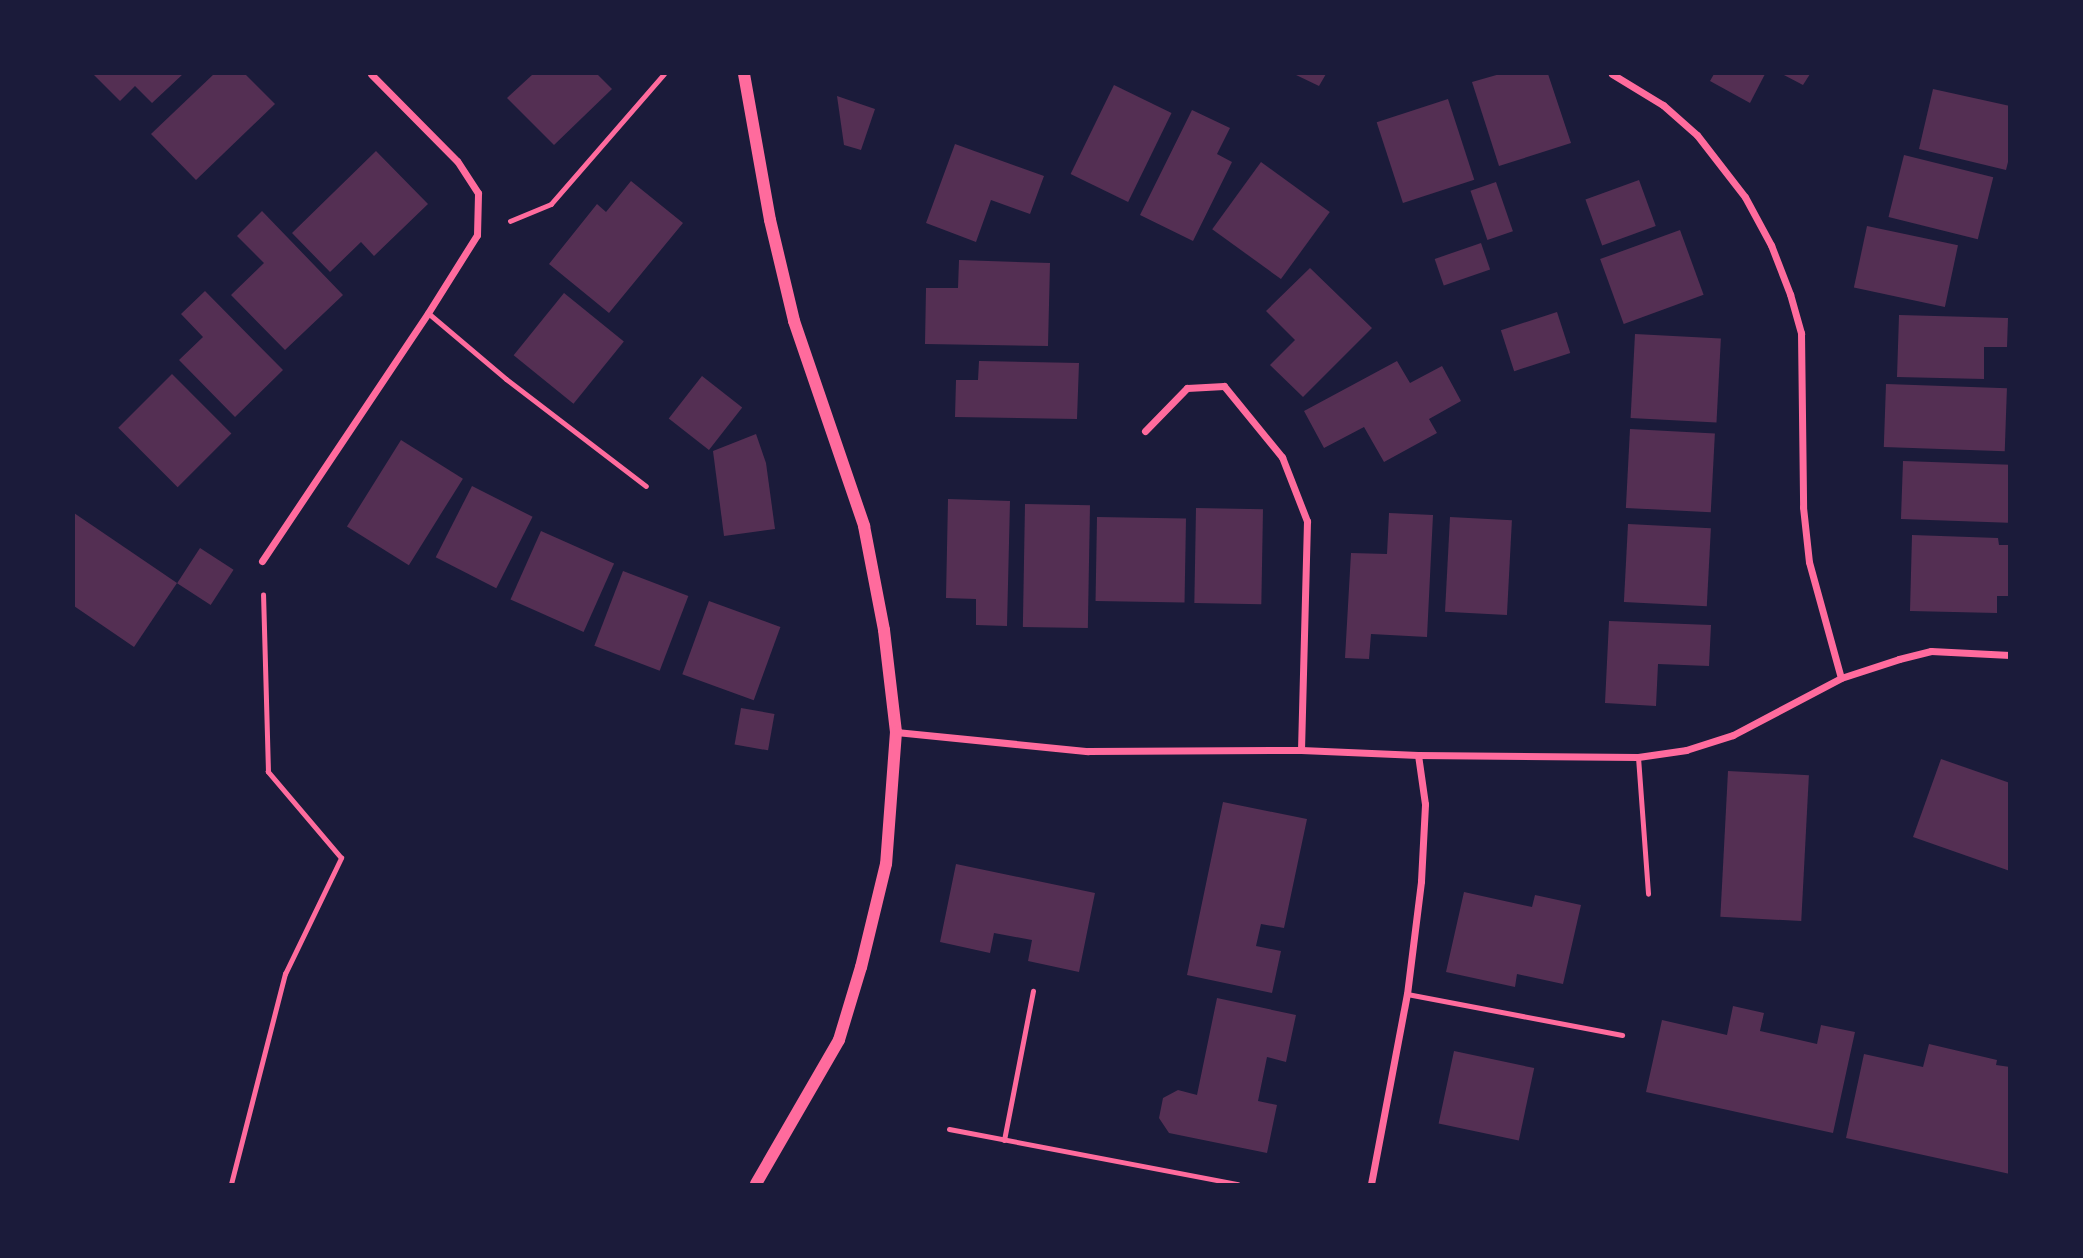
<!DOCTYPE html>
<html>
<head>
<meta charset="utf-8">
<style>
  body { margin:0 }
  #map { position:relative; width:2083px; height:1258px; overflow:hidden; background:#1b1b3a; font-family:"Exo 2",sans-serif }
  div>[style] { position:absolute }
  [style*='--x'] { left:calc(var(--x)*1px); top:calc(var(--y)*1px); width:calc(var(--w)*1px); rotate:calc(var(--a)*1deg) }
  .building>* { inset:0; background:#542f53; transform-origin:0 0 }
  .path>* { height:4.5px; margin:-2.25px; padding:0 2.25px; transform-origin:2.25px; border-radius:2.25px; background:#ff6b9d }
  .service>* { height:5px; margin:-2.5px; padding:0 2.5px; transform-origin:2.5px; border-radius:2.5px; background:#ff6b9d }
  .minor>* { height:7px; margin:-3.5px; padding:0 3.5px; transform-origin:3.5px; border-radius:3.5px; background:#ff6b9d }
  .tertiary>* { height:12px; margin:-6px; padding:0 6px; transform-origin:6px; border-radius:6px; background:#ff6b9d }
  span { translate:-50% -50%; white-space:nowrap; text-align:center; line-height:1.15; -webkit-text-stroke:7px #1b1b3a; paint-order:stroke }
  .frame { position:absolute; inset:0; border:75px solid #1b1b3a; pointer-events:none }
</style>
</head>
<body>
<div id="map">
  <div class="building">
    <div style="clip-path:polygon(93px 74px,183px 74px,152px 103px,135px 86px,120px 101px)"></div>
    <div style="clip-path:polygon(214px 74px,245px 74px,275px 104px,196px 180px,151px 134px)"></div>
    <div style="clip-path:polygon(533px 74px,597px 74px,612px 89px,554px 145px,507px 98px)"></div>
    <div style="clip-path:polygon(1294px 74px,1326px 74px,1319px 86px)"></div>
    <div style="clip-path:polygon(1500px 74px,1548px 74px,1571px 143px,1499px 166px,1472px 82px)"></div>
    <div style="clip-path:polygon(1714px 74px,1765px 74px,1750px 103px,1710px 81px)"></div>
    <div style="clip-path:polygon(1782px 74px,1810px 74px,1803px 85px)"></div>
    <div style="left:1114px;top:85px;width:64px;height:99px;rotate:26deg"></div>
    <div style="clip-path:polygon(1933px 89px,2010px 106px,2010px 154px,2006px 170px,1919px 149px)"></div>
    <div style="clip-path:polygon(837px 96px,875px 109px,861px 150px,844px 145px)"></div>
    <div style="left:1448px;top:99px;width:85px;height:75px;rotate:72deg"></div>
    <div style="clip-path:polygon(1192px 110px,1230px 128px,1217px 154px,1232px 162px,1193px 241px,1140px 215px)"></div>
    <div style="clip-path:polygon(955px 144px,1044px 176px,1030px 214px,991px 200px,976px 242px,926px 223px)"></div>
    <div style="clip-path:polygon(376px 151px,428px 204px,374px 256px,361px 242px,330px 272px,292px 233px)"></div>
    <div style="left:1904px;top:155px;width:92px;height:64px;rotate:14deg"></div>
    <div style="left:1261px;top:162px;width:85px;height:83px;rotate:36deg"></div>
    <div style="left:1639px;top:180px;width:49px;height:57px;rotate:70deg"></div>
    <div style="clip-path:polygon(631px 181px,683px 223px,609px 313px,549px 264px,597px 204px,606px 212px)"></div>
    <div style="left:1496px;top:182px;width:52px;height:27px;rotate:71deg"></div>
    <div style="clip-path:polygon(262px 211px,343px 295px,285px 350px,231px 295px,264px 263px,237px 236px)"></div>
    <div style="left:1867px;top:226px;width:93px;height:63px;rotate:12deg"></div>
    <div style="left:1680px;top:230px;width:69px;height:85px;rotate:70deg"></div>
    <div style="left:1481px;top:243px;width:28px;height:49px;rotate:71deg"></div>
    <div style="clip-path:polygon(959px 260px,1050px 263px,1048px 346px,925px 344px,926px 288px,958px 288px)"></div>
    <div style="clip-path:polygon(1310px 268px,1372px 328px,1303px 397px,1270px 365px,1295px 340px,1266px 311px)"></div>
    <div style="clip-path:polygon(205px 291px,283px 370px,235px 417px,179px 360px,203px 337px,181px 314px)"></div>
    <div style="left:564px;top:293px;width:77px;height:80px;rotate:39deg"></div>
    <div style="left:1557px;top:312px;width:43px;height:59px;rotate:72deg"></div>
    <div style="clip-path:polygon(1899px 315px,2008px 318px,2007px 347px,1984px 347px,1984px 379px,1897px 377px)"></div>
    <div style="left:1635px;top:334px;width:86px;height:84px;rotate:3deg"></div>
    <div style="clip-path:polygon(979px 361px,1079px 363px,1077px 419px,955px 417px,956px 380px,978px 380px)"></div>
    <div style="clip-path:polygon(1397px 361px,1410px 383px,1442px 366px,1461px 401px,1429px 419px,1437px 433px,1384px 462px,1364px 427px,1324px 448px,1304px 411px)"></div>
    <div style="left:172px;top:374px;width:84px;height:76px;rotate:45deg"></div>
    <div style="left:702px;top:376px;width:51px;height:54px;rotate:38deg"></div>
    <div style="left:1886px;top:384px;width:121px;height:63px;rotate:2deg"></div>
    <div style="left:1630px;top:429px;width:85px;height:79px;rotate:3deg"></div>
    <div style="clip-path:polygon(756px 434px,766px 463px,775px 529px,724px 536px,713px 451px)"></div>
    <div style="left:401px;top:440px;width:73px;height:102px;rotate:32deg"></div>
    <div style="left:1903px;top:461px;width:107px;height:58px;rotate:2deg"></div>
    <div style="left:472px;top:486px;width:68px;height:80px;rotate:27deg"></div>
    <div style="clip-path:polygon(948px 499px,1010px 501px,1007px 626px,976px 625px,976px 599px,946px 598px)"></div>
    <div style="left:1025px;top:504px;width:65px;height:123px;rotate:1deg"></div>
    <div style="left:1196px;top:508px;width:67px;height:95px;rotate:1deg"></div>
    <div style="clip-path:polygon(74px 513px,177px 583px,134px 647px,74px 606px)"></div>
    <div style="clip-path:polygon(1389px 513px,1433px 515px,1427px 637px,1371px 634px,1369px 659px,1345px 658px,1351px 553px,1387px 554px)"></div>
    <div style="left:1097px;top:517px;width:89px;height:84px;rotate:1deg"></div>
    <div style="left:1450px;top:517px;width:62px;height:95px;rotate:3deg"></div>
    <div style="left:1628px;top:524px;width:83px;height:78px;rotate:3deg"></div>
    <div style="left:541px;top:531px;width:80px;height:75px;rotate:24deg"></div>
    <div style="clip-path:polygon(1912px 535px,1998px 538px,1999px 545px,2010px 545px,2010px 596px,1997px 596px,1997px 613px,1910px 611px)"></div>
    <div style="left:200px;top:548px;width:40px;height:42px;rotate:33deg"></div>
    <div style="left:623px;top:571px;width:70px;height:80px;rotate:21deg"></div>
    <div style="left:709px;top:601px;width:76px;height:78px;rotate:20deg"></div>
    <div style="clip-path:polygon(1609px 621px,1711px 625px,1709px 666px,1658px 664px,1656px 706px,1605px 703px)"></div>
    <div style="left:741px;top:708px;width:34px;height:37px;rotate:10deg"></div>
    <div style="clip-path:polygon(1941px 759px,2010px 783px,2010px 871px,1913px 837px)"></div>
    <div style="left:1728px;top:771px;width:81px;height:146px;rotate:3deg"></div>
    <div style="clip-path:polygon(1223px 802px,1307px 819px,1284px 928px,1261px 924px,1256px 946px,1281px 951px,1272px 993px,1187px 975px)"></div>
    <div style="clip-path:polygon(956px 864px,1095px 893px,1079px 972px,1028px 961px,1032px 940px,994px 933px,990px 953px,940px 942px)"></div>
    <div style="clip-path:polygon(1464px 892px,1532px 907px,1535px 895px,1581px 905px,1563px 984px,1517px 974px,1515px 987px,1446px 972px)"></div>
    <div style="clip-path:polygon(1217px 998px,1296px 1015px,1286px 1062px,1267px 1057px,1258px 1101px,1277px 1105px,1267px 1153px,1169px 1133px,1159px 1118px,1163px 1098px,1178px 1090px,1197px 1095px)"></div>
    <div style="clip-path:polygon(1733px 1006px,1764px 1013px,1760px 1031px,1817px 1044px,1821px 1025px,1855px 1032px,1833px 1133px,1646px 1092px,1662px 1020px,1727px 1035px)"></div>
    <div style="clip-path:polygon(1929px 1044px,1997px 1060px,1996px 1065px,2010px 1067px,2010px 1174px,1846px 1138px,1864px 1054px,1923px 1067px)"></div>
    <div style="left:1454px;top:1051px;width:82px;height:74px;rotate:12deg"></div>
  </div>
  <div class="path">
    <div style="--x:510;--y:221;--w:44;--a:-22.5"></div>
    <div style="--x:551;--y:204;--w:172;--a:-49"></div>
    <div style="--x:231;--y:1184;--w:217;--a:-75.6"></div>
    <div style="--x:285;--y:974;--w:129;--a:-64.2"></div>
    <div style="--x:341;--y:858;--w:113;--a:-130.3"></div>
    <div style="--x:268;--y:772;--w:177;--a:-91.6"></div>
  </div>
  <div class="service">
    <div style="--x:428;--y:313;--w:102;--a:40.2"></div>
    <div style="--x:506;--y:379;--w:176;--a:37.4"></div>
    <div style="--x:1638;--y:757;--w:137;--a:85.8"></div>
    <div style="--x:1407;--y:994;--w:219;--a:10.8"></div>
    <div style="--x:949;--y:1129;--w:294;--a:10.8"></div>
    <div style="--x:1004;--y:1140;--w:152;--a:-79"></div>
  </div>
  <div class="minor">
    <div style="--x:1612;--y:74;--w:60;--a:31.3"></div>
    <div style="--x:1663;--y:105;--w:45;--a:41.4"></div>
    <div style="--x:1697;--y:135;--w:78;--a:52.3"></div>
    <div style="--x:1745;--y:197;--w:55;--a:61.6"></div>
    <div style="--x:1771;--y:245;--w:53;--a:68.8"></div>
    <div style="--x:1790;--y:294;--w:41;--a:74.2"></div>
    <div style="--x:1801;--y:333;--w:174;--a:89.3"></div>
    <div style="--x:1803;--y:507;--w:55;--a:83.8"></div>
    <div style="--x:1809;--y:562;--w:120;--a:74.6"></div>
    <div style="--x:1145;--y:431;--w:60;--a:-45.7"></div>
    <div style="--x:1187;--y:388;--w:37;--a:-3"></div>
    <div style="--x:1224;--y:386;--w:92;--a:50.8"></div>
    <div style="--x:1282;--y:457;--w:69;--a:68.7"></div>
    <div style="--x:1307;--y:521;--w:229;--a:91.5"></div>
    <div style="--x:262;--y:561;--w:298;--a:-56.2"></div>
    <div style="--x:428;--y:313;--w:92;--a:-57.9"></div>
    <div style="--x:477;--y:235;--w:42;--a:-88.6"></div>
    <div style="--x:478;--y:193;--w:38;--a:-123"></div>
    <div style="--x:457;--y:161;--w:122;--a:-134.7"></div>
    <div style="--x:896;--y:732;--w:193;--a:5.7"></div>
    <div style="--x:1088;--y:751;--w:213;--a:-0.3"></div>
    <div style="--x:1301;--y:750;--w:117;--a:2.4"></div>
    <div style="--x:1418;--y:755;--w:220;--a:0.5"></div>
    <div style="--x:1638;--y:757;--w:49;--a:-8.3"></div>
    <div style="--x:1686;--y:750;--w:49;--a:-17.7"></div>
    <div style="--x:1733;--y:735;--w:122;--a:-27.8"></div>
    <div style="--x:1841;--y:678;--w:61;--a:-18.1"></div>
    <div style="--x:1899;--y:659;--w:33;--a:-14"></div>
    <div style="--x:1931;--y:651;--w:79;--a:2.9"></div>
    <div style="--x:1371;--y:1184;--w:193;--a:-79.3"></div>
    <div style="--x:1407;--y:994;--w:114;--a:-82.9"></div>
    <div style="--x:1421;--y:881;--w:77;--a:-87"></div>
    <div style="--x:1425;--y:804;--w:49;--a:-98.1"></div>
  </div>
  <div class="tertiary">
    <div style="--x:744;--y:74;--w:148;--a:79.9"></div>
    <div style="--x:770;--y:220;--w:104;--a:76.6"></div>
    <div style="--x:794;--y:321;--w:217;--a:71.1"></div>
    <div style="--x:864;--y:526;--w:106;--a:79.1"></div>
    <div style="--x:884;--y:630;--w:103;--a:83.3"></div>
    <div style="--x:896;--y:732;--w:132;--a:94.3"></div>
    <div style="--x:886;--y:864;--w:106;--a:103.6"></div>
    <div style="--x:861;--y:967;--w:76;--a:106.8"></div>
    <div style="--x:839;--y:1040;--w:166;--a:120"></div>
  </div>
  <div class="frame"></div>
</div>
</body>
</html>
